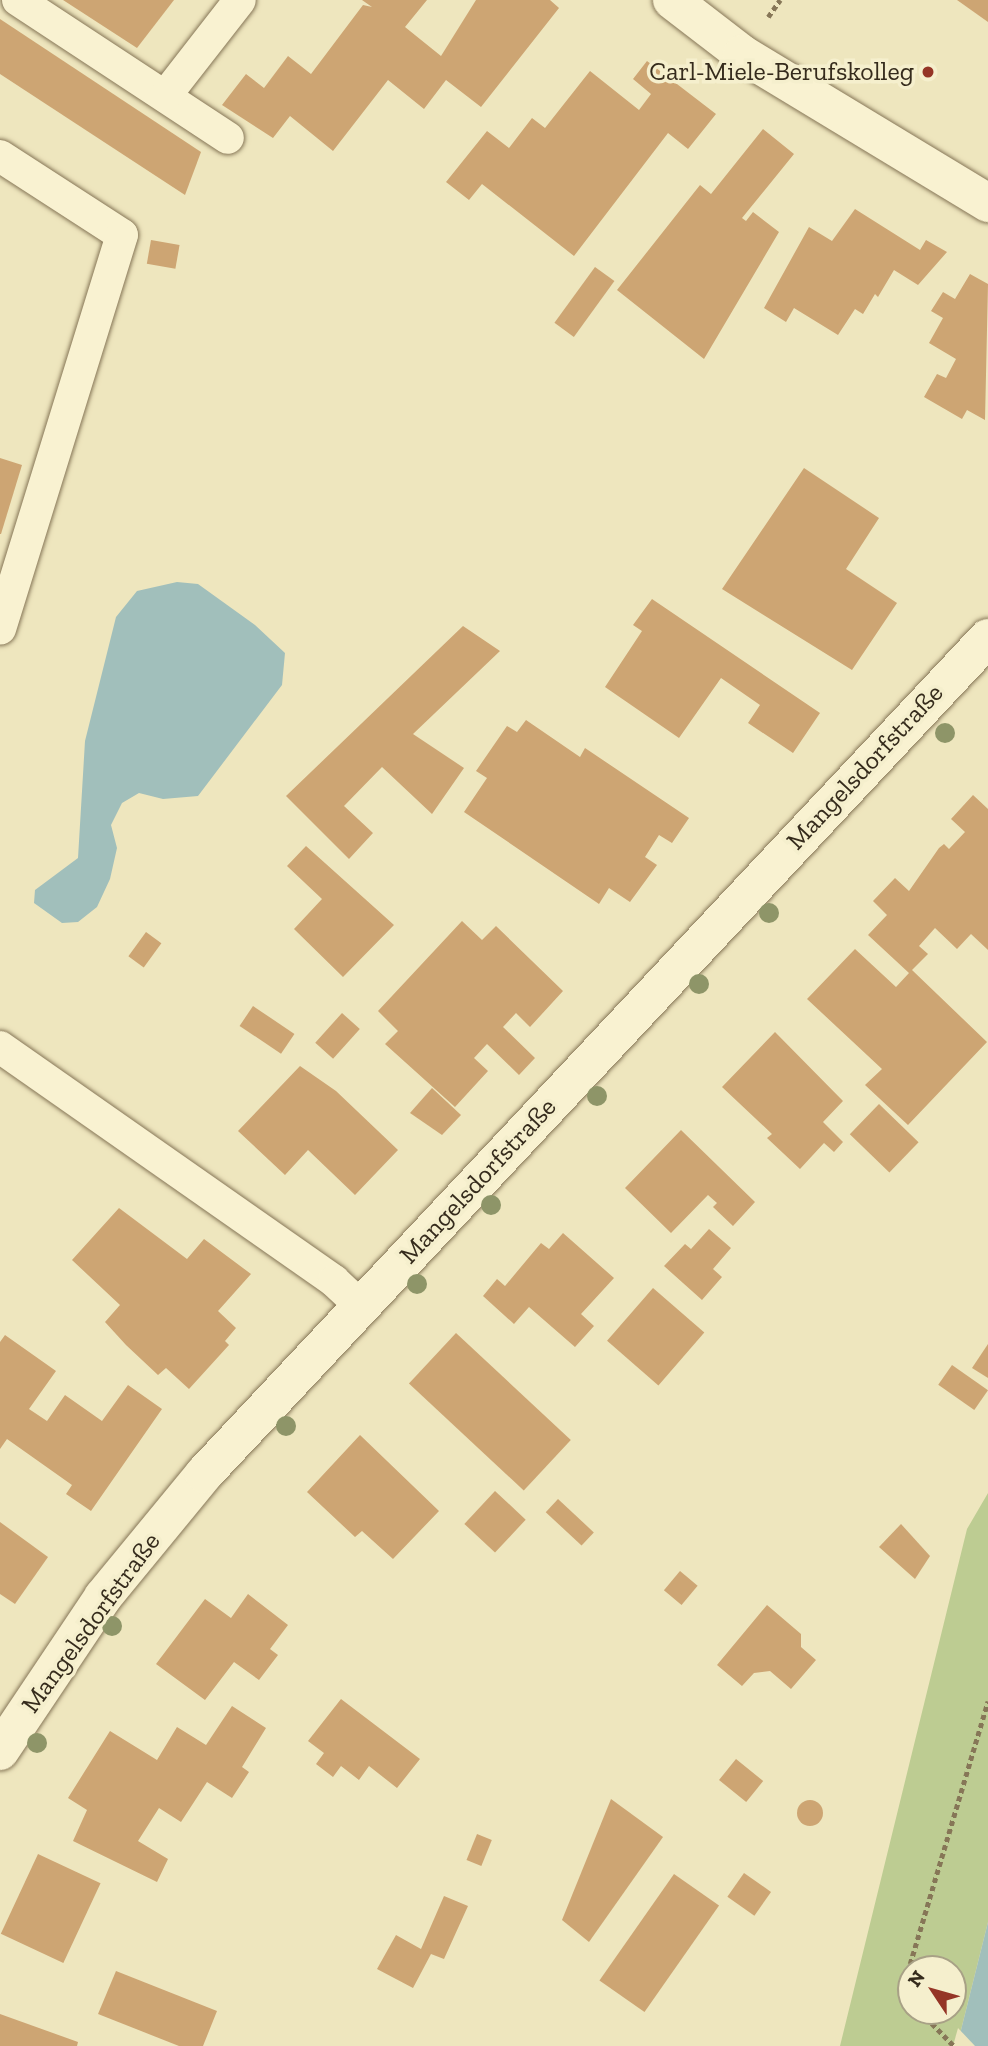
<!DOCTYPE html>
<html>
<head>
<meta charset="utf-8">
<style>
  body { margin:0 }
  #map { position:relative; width:988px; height:2046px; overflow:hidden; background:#eee6be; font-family:"Zilla Slab",serif }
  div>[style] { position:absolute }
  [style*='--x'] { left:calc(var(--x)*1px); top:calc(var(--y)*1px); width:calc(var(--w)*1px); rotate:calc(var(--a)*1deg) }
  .green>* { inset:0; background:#bdcc92 }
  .water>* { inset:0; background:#a1bfbb }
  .pier>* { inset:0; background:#eee6be }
  .building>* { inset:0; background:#cda573; transform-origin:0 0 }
  .round { border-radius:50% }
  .path>* { height:4.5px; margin-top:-2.25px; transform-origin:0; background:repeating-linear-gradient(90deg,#867657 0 5px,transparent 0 8.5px) }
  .roads { filter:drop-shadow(0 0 2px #867657) drop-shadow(0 0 2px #867657) }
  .service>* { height:32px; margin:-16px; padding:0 16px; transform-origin:16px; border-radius:16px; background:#f9f2d1 }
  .minor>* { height:38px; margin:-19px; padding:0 19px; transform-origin:19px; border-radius:19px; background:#f9f2d1 }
  .trees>* { width:20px; height:20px; margin:-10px; border-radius:50%; background:#8e9568 }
  .dots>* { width:19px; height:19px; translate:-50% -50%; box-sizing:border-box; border:4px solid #f5efcd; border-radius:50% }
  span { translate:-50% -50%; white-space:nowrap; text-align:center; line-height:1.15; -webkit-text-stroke:7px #f5efcd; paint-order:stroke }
  .poi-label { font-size:26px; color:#352b1c }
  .right { translate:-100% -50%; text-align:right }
  .street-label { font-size:26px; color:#352b1c }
  .north { position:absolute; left:897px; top:1955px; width:70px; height:70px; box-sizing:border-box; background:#f5efcd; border:2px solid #a8a186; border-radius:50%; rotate:306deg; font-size:19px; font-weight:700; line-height:28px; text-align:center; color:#352b1c }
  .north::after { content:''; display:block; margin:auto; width:24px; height:32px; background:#953526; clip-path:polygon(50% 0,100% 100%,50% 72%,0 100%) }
</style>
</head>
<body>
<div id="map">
  <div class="green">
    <div style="clip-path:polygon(evenodd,988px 1493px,988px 1922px,957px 2046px,840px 2046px,967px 1529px,988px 1493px,911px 1969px,953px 1969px,953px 2011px,911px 2011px,911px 1969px)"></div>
  </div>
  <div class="water">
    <div style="clip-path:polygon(177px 582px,198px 584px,255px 625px,285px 653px,282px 685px,198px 796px,163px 799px,139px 793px,122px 803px,111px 825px,117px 848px,110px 879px,97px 907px,78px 922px,62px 923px,34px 903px,35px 890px,78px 858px,85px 741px,116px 617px,137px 591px)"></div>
    <div style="clip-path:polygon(988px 1922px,988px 2046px,957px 2046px)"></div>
  </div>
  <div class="pier">
    <div style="clip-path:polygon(958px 2028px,975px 2046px,953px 2046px)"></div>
  </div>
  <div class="building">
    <div style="clip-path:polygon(63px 0,174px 0,137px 48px)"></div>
    <div style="clip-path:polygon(362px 0,427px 0,405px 27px,441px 56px,476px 0,550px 0,559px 8px,481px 107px,446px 80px,424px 109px,388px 80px,333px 151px,290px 116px,273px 138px,222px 105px,246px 74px,264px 88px,288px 56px,311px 74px,363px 5px,372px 7px)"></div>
    <div style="clip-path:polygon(957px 0,988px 0,988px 22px)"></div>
    <div style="clip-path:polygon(0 19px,201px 152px,185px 195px,0 74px)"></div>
    <div style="clip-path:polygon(647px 61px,716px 114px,688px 149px,668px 133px,574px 256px,482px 184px,469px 200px,446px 182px,487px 131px,509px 148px,532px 118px,545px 128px,590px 71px,639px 110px,651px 94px,633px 79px)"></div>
    <div style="clip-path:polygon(763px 129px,794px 154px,742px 218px,746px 221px,753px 212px,779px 232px,704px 359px,617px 290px,700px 185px,711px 194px)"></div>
    <div style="clip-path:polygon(855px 209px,920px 250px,926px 240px,947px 252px,918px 285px,894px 270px,878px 297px,875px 294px,863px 314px,855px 309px,838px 335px,794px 308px,786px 322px,764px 308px,809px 227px,832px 241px)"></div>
    <div style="left:151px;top:240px;width:29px;height:24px;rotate:10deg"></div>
    <div style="left:595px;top:267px;width:24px;height:69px;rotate:36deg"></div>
    <div style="clip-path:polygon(970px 274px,988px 284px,985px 420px,967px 410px,962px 419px,924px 397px,937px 374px,946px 378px,956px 359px,929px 343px,943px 318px,931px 311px,943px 292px,955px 299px)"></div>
    <div style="clip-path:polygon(0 458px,22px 465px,1px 534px,0 534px)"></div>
    <div style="clip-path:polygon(804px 468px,879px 518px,846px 569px,897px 603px,852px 670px,722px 589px)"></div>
    <div style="clip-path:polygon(652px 599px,820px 713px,793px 753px,748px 723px,760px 705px,721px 678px,679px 738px,605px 687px,642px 631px,633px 625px)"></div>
    <div style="clip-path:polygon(463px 626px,500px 651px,413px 734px,464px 768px,432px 814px,382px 767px,344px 806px,373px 833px,349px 859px,286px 796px)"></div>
    <div style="clip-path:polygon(526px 720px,580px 757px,585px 748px,689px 818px,672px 843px,659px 835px,645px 857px,657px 865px,630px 902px,609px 888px,599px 904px,464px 812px,487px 778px,476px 771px,507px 726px,517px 732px)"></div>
    <div style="clip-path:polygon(973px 795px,988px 809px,988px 950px,971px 934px,957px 949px,935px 928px,919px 946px,928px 954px,912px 970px,987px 1042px,908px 1125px,865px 1085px,882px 1069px,807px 999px,855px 949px,896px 987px,909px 973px,868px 935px,887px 915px,873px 901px,895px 878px,909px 891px,939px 848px,944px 844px,949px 849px,965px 832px,951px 819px)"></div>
    <div style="clip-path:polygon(306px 846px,394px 925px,343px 977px,294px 929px,322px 899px,287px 866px)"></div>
    <div style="clip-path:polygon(462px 921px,482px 940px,496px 926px,563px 991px,530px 1027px,516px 1013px,503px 1027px,535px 1058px,519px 1075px,487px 1044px,474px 1058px,488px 1071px,455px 1107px,385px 1044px,398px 1031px,378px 1011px)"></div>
    <div style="left:146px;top:932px;width:19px;height:30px;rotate:36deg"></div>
    <div style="left:253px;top:1006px;width:50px;height:24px;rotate:34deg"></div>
    <div style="left:342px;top:1013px;width:24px;height:40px;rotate:42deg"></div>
    <div style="clip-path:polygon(775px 1032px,843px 1101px,823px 1122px,843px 1142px,834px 1152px,824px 1143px,800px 1169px,767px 1138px,772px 1134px,722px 1087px)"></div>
    <div style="clip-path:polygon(300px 1066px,336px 1091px,398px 1150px,355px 1195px,308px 1150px,285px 1175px,238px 1131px)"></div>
    <div style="clip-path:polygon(432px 1088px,461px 1115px,442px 1135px,410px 1113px)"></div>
    <div style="left:879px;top:1104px;width:55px;height:42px;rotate:44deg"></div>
    <div style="clip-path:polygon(681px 1130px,755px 1202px,733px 1226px,713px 1207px,717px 1203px,708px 1195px,671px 1233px,625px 1188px)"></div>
    <div style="clip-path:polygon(119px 1208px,187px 1259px,204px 1239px,251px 1274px,218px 1311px,236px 1328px,225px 1341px,229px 1345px,189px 1389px,166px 1368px,158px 1375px,126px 1345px,105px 1322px,120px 1305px,72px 1260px)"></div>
    <div style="clip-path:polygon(709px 1229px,731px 1248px,713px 1269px,722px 1277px,702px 1300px,664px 1266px,685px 1244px,691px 1249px)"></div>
    <div style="clip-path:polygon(563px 1233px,614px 1278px,581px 1314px,594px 1326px,575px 1347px,529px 1307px,514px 1324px,483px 1296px,497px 1279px,505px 1286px,541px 1243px,549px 1249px)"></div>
    <div style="left:653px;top:1288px;width:68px;height:70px;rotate:41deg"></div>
    <div style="left:456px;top:1333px;width:157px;height:69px;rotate:43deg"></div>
    <div style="clip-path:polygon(5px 1335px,56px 1371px,29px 1409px,47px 1421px,65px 1395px,102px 1421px,128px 1385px,162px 1409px,91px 1511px,66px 1494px,72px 1485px,7px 1439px,0 1449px,0 1342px)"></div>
    <div style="clip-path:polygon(988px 1344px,988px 1378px,972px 1368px)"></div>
    <div style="left:952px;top:1365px;width:44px;height:24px;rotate:35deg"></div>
    <div style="clip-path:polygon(360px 1435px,439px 1511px,393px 1559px,362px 1531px,355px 1537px,307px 1492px)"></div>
    <div style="left:495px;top:1491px;width:42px;height:45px;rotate:43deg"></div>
    <div style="left:558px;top:1499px;width:49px;height:18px;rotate:43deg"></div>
    <div style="clip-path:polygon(0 1522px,48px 1557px,15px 1604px,0 1594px)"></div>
    <div style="clip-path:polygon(901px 1524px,930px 1556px,915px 1579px,879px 1547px)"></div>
    <div style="left:680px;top:1571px;width:23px;height:25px;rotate:40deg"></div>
    <div style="clip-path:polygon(248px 1594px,288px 1625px,270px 1649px,278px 1655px,259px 1680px,234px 1662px,205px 1700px,156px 1664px,205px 1599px,231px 1618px)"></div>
    <div style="clip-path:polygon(767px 1605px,801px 1634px,801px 1647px,816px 1660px,791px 1689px,770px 1671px,754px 1673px,742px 1686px,717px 1665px)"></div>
    <div style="clip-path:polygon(341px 1699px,420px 1759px,397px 1788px,369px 1766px,359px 1780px,341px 1766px,333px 1777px,316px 1764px,324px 1753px,308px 1741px)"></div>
    <div style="clip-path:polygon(232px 1706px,266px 1728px,242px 1767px,249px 1772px,232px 1798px,207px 1782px,181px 1822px,159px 1808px,138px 1841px,168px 1859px,157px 1882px,73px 1841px,87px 1810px,68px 1798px,110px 1731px,157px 1760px,177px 1727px,206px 1745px)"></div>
    <div style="left:736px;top:1759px;width:35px;height:27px;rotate:39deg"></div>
    <div style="clip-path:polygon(611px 1799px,663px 1837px,589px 1942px,562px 1920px)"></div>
    <div class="round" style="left:797px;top:1800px;width:26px;height:26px"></div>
    <div style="left:477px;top:1834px;width:16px;height:28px;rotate:22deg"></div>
    <div style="left:38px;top:1854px;width:69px;height:88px;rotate:25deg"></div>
    <div style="left:744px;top:1873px;width:33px;height:29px;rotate:35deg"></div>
    <div style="left:674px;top:1874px;width:55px;height:130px;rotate:35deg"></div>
    <div style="clip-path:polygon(444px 1896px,468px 1906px,444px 1959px,431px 1954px,413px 1988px,377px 1969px,396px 1935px,421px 1949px)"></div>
    <div style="clip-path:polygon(116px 1971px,217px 2011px,203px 2046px,179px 2046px,98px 2014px)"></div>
    <div style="clip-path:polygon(0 2014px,78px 2042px,77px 2046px,0 2046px)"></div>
  </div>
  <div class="path">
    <div style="--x:768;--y:17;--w:21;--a:-55"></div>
    <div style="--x:911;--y:1997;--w:33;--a:-92"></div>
    <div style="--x:910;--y:1964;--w:274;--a:-73.5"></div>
    <div style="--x:920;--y:2011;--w:49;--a:45.8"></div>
  </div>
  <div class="roads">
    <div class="service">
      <div style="--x:18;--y:0;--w:251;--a:33.3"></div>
      <div style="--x:166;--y:95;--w:120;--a:-52.1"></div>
      <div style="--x:0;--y:156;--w:145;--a:32.9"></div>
      <div style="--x:122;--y:235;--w:412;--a:107.2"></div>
      <div style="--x:0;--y:1047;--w:408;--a:35"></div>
      <div style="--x:334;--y:1281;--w:37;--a:43"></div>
    </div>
    <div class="minor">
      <div style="--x:672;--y:0;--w:88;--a:37.6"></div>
      <div style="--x:742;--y:54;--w:288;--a:31.2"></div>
      <div style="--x:0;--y:1751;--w:185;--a:-56.2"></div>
      <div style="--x:103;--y:1597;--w:159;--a:-50.6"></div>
      <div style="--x:204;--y:1474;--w:1146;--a:-46.84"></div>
    </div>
  </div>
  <div class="trees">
    <div style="left:945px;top:733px"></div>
    <div style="left:769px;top:913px"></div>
    <div style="left:699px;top:984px"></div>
    <div style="left:597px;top:1096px"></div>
    <div style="left:491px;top:1205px"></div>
    <div style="left:417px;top:1284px"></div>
    <div style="left:286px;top:1426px"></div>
    <div style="left:112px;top:1626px"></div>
    <div style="left:37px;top:1743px"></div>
  </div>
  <div class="dots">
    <div style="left:928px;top:72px;background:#953526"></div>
  </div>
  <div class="poi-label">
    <span class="right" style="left:914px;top:72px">Carl-Miele-Berufskolleg</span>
  </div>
  <div class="street-label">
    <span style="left:865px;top:767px;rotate:-47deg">Mangelsdorfstraße</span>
    <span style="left:478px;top:1181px;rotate:-47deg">Mangelsdorfstraße</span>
    <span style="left:91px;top:1623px;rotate:-54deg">Mangelsdorfstraße</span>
  </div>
  <div class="north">N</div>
</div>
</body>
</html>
